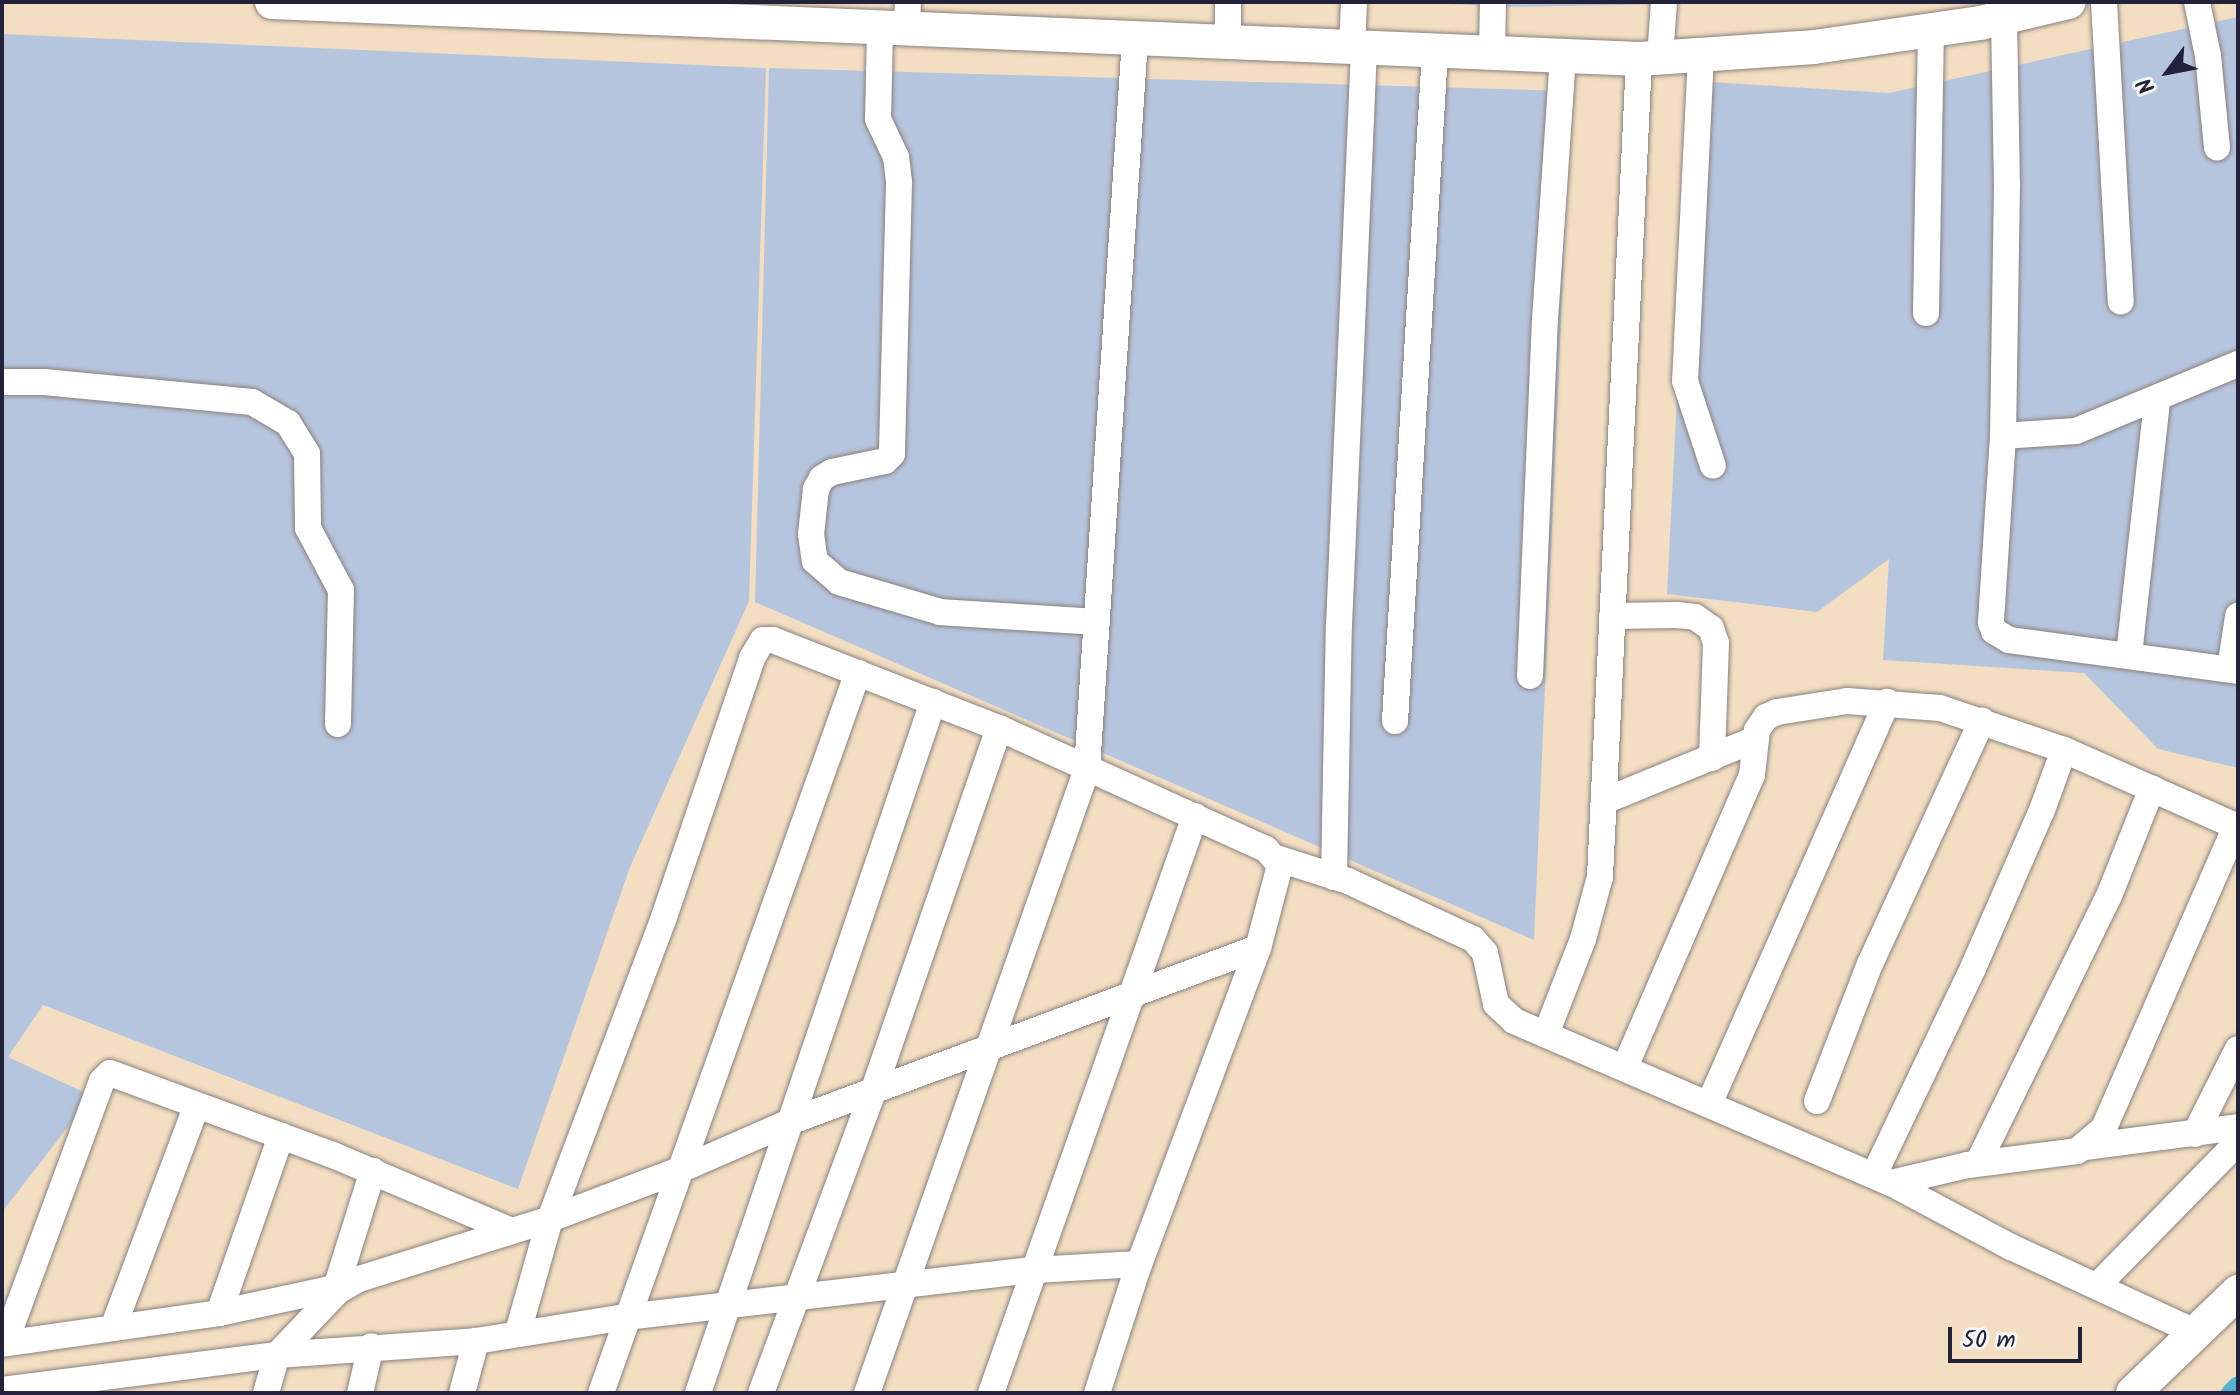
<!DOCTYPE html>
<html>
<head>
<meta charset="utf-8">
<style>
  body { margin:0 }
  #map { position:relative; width:2240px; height:1395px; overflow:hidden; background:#f3dec2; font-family:Kalam,sans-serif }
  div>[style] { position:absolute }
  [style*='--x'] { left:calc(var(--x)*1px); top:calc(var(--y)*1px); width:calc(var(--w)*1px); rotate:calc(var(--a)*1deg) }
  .industrial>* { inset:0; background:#b6c5de }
  .canal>* { height:18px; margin:-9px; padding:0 9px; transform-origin:9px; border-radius:9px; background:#53b3d1 }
  .roads { filter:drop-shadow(0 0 2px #8a807e) drop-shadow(0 0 2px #8a807e) }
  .minor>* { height:26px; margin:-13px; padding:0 13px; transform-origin:13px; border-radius:13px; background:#fff }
  .major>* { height:34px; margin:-17px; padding:0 17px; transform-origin:17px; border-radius:17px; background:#fff }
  span { translate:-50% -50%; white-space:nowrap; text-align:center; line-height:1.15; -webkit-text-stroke:6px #f6f6f2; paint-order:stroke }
  .frame { position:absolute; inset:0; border:4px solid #22223b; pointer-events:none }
  .north { position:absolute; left:2128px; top:32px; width:80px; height:80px; -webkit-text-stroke:6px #f6f6f2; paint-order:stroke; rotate:238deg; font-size:22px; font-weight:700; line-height:32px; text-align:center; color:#22223b }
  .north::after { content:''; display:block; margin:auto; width:28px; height:36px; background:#22223b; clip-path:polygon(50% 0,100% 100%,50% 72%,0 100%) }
  .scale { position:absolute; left:1948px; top:1327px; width:134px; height:36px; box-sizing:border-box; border:4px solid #22223b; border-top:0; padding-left:10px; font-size:24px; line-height:28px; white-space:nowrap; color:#22223b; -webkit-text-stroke:6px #f6f6f2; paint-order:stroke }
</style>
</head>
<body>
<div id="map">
  <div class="industrial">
    <div style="clip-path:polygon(1409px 2px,1785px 2px,1509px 7px)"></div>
    <div style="clip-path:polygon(2238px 17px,2238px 768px,2158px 749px,2084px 673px,1883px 660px,1889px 559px,1817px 612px,1667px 594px,1693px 81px,1889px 93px)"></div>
    <div style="clip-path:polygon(2px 34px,766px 68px,749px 601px,630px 867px,518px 1189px,43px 1005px,8px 1057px,92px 1096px,2px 1212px)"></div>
    <div style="clip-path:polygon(769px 68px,1571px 91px,1534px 940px,755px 602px)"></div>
  </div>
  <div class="canal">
    <div style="--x:2230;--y:1393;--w:11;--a:-45"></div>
  </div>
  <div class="roads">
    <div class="minor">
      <div style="--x:2104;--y:2;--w:300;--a:86.8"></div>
      <div style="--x:2197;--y:2;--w:55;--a:78.5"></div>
      <div style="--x:2208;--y:56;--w:92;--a:84.4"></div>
      <div style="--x:2004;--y:17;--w:166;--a:89"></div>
      <div style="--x:2007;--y:183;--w:253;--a:90.9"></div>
      <div style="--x:2003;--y:436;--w:187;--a:93.7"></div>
      <div style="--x:1991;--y:623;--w:9;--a:69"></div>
      <div style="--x:1994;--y:631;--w:17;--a:31"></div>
      <div style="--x:2009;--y:640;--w:231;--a:7.7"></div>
      <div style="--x:880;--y:27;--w:92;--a:91.2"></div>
      <div style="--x:878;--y:119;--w:42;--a:64.7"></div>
      <div style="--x:896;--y:157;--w:26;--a:83"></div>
      <div style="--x:899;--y:183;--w:271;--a:91.5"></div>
      <div style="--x:892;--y:454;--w:10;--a:135"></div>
      <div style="--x:885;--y:461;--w:54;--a:168.3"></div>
      <div style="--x:832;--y:472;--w:12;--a:149"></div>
      <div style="--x:822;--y:478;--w:13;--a:119"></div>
      <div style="--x:816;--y:489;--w:45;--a:96.3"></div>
      <div style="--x:811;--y:534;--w:27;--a:82"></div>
      <div style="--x:815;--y:561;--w:32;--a:41"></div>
      <div style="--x:839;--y:582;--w:105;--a:16.5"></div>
      <div style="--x:940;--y:612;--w:157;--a:3.6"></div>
      <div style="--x:907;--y:28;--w:26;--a:-88"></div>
      <div style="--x:1228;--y:42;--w:40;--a:-90"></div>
      <div style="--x:1352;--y:48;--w:46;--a:-87.5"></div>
      <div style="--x:1492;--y:53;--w:51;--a:-88.9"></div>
      <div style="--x:1701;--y:55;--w:326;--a:92.8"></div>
      <div style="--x:1685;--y:381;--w:89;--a:71.8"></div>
      <div style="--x:1660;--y:57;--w:55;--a:-85.8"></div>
      <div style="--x:1926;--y:313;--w:283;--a:-89"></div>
      <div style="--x:2;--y:382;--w:42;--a:0"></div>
      <div style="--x:44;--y:382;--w:209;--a:5.5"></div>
      <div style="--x:252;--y:402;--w:42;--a:30.3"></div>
      <div style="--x:288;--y:423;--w:36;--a:58"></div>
      <div style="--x:307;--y:454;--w:74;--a:89.2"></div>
      <div style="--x:308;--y:528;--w:70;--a:62"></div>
      <div style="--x:341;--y:590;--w:134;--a:91.3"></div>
      <div style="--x:2003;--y:436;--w:73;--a:-3.9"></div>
      <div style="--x:2076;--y:431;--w:175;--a:-22.5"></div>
      <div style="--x:1612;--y:616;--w:65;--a:-0.9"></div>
      <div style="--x:1677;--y:615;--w:18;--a:6"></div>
      <div style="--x:1695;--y:617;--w:19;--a:35"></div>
      <div style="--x:1711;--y:628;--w:16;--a:72"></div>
      <div style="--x:1716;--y:643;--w:115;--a:92"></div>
      <div style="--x:2129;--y:655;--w:257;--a:-83.7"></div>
      <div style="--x:2230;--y:669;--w:54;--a:-81.4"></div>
      <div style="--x:1530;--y:676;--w:356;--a:-87.6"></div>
      <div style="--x:1545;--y:320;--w:265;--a:-86.1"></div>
      <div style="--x:1395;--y:721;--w:670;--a:-86.58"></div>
      <div style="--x:1604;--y:801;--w:164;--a:-22.2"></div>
      <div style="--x:1276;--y:858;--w:76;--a:17.7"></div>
      <div style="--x:1348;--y:881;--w:138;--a:24.9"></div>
      <div style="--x:1473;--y:939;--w:18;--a:49"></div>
      <div style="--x:1485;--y:953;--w:52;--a:77.8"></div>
      <div style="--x:1496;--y:1004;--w:25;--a:43"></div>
      <div style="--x:1514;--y:1021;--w:410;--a:23.3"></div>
      <div style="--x:1891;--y:1183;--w:136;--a:28.1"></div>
      <div style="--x:2011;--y:1247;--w:203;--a:24.8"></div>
      <div style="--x:1334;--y:877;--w:251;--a:-88.9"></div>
      <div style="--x:1339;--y:626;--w:578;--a:-87.52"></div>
      <div style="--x:1546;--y:1034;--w:102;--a:-68.7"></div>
      <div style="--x:1583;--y:939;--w:64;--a:-74.7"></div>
      <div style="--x:1600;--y:877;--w:819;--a:-87.27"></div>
      <div style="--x:1625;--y:1067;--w:318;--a:-66.5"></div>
      <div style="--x:1752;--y:775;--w:45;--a:-83.7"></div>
      <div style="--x:1757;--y:730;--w:16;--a:-55"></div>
      <div style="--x:1766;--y:717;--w:12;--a:-24"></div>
      <div style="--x:1777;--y:712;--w:71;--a:-8.9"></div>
      <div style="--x:1847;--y:701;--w:93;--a:4.3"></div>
      <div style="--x:1940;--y:708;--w:131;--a:18.7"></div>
      <div style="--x:2064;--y:750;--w:190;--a:23.9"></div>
      <div style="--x:1817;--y:1101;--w:147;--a:-68.9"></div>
      <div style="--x:1870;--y:964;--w:268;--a:-65.3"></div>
      <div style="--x:1709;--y:1104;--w:440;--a:-66.1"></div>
      <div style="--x:2195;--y:1134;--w:95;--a:-63.2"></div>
      <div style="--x:2085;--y:1147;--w:154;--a:-7.4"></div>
      <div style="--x:1978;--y:1163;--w:297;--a:-63.9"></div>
      <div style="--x:2109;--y:896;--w:116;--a:-68.3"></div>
      <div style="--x:1874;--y:1175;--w:229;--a:-64.4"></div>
      <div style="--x:1973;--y:968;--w:172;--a:-66.4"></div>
      <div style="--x:2042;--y:810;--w:64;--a:-69.9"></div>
      <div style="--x:1891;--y:1183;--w:79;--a:-13.2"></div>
      <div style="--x:1968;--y:1165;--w:110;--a:-7.3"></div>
      <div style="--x:2077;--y:1151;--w:35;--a:-40"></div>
      <div style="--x:2104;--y:1128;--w:330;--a:-66.4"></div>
      <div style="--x:2097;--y:1286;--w:202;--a:-45.6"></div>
      <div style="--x:336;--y:1288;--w:123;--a:-72.5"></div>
      <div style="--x:219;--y:1313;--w:188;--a:-70.7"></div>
      <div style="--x:113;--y:1328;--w:238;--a:-69.4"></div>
      <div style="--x:518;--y:1332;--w:117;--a:-74.2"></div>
      <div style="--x:550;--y:1219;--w:320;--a:-69.3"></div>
      <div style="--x:663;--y:920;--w:277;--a:-71.2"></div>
      <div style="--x:752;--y:658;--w:21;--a:-59"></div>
      <div style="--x:763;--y:640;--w:10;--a:0"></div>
      <div style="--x:773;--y:640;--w:243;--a:21.3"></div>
      <div style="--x:999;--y:728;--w:293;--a:24.4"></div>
      <div style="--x:1266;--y:849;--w:21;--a:49"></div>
      <div style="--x:1280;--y:865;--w:86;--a:104.8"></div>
      <div style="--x:1258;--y:948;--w:338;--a:110.6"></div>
      <div style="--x:1139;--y:1264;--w:136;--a:108"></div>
      <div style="--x:5;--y:1343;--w:279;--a:-69.7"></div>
      <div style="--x:102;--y:1081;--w:11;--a:-45"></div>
      <div style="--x:110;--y:1073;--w:238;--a:20.2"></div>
      <div style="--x:333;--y:1155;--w:194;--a:23"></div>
      <div style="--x:2;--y:1344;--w:219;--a:-8.1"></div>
      <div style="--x:219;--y:1313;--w:128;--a:-12.2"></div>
      <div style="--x:2;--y:1390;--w:277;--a:-7.3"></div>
      <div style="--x:277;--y:1355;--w:199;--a:-4"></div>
      <div style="--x:476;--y:1341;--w:152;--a:-9.1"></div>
      <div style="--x:626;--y:1317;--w:411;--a:-6.6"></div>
      <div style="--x:1034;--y:1270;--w:105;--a:-3.3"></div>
      <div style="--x:266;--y:1393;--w:40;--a:-74"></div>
      <div style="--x:277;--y:1355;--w:88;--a:-46.4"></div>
      <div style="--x:338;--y:1291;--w:24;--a:-30"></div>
      <div style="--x:359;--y:1279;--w:200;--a:-17.4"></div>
      <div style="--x:550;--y:1219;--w:139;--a:-20.7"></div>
      <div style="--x:680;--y:1170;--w:122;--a:-23.6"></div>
      <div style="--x:792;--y:1121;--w:497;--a:-20.4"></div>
      <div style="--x:360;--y:1393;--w:48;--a:-76.8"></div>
      <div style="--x:462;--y:1393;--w:54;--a:-74.9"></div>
      <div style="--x:601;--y:1393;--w:765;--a:-70.38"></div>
      <div style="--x:698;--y:1393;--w:730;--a:-71.22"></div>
      <div style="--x:761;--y:1393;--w:321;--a:-69.6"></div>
      <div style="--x:873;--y:1092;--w:385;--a:-70.9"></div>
      <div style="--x:867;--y:1393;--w:662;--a:-70.58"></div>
      <div style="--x:1087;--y:769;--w:733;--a:-86.24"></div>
      <div style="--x:991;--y:1393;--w:612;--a:-70.53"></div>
    </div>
    <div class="major">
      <div style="--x:272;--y:2;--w:1368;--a:2.39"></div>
      <div style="--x:1639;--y:59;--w:175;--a:-3.9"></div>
      <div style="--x:1814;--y:47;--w:168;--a:-8.2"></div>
      <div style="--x:1980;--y:23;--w:91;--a:-13.3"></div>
      <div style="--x:2133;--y:1393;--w:146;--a:-43.9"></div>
    </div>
  </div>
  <div class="frame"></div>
  <div class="north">N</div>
  <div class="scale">50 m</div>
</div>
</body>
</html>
